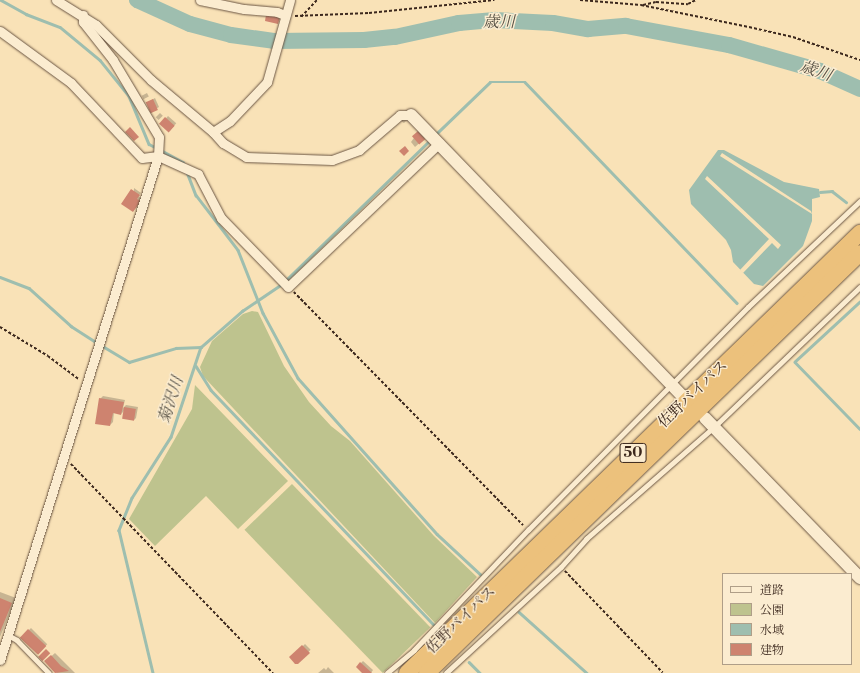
<!DOCTYPE html>
<html>
<head>
<meta charset="utf-8">
<style>
  body { margin:0 }
  #map { position:relative; width:860px; height:673px; overflow:hidden; background:#f9e2b7; font-family:"Libre Bodoni","Noto Serif JP",serif }
  div>[style] { position:absolute }
  [style*='--x'] { left:calc(var(--x)*1px); top:calc(var(--y)*1px); width:calc(var(--w)*1px); rotate:calc(var(--a)*1deg) }
  .green>* { inset:0; background:#bec38e; transform-origin:0 0 }
  .water>* { inset:0; background:#9ebeaf }
  .pier>* { inset:0; background:#f9e2b7 }
  .shadow>* { inset:0; background:#0003; transform-origin:0 0 }
  .stream>* { height:2.5px; margin:-1.25px; padding:0 1.25px; transform-origin:1.25px; border-radius:1.25px; background:#9ebeaf }
  .river>* { height:16px; margin:-8px; padding:0 8px; transform-origin:8px; border-radius:8px; background:#9ebeaf }
  .building>* { inset:0; background:#ce836f; transform-origin:0 0 }
  .path>* { height:1.5px; margin-top:-0.75px; transform-origin:0; background:repeating-linear-gradient(90deg,#3c281d 0 3px,transparent 0 5px) }
  .roads { filter:drop-shadow(0 0 1px #6b5644) drop-shadow(0 0 1px #6b5644) }
  .service>* { height:4.5px; margin:-2.25px; padding:0 2.25px; transform-origin:2.25px; border-radius:2.25px; background:#fbecd0 }
  .minor>* { height:9px; margin:-4.5px; padding:0 4.5px; transform-origin:4.5px; border-radius:4.5px; background:#fbecd0 }
  .tertiary>* { height:12px; margin:-6px; padding:0 6px; transform-origin:6px; border-radius:6px; background:#fbecd0 }
  .trunk>* { height:16px; margin:-8px; padding:0 8px; transform-origin:8px; border-radius:8px; background:#ecc17c }
  span { translate:-50% -50%; white-space:nowrap; text-align:center; line-height:1.15; -webkit-text-stroke:3px #fbecd0; paint-order:stroke }
  .shield-label span { padding:1px 3px; background:#fbecd0; border:1px solid; border-radius:3px; -webkit-text-stroke-width:0 }
  .shield-label { font-size:14px; color:#3c281d; font-weight:700 }
  .street-label { font-size:15px; color:#3c281d }
  .water-label { font-size:16px; color:#544e42; font-style:italic }
  .legend { position:absolute; left:722px; top:573px; width:130px; height:92px; box-sizing:border-box; background:#fbecd0; border:1px solid #af9e88; margin:0; padding:5px 7px; list-style:none; font-size:12px; color:#3c281d }
  .legend li { display:flex; align-items:center; gap:8px; height:20px }
  .legend b { width:20px; border:1px solid #af9e88 }
</style>
</head>
<body>
<div id="map">
  <div class="green">
    <div style="clip-path:polygon(252px 311px,258px 312px,284px 366px,309px 402px,331px 426px,350px 441px,434px 536px,477px 577px,435px 623px,203px 376px,200px 367px,212px 341px,243px 314px)"></div>
    <div style="clip-path:polygon(195px 385px,288px 481px,238px 529px,206px 496px,155px 546px,129px 519px,192px 409px)"></div>
    <div style="left:292px;top:484px;width:199px;height:66px;rotate:46deg"></div>
  </div>
  <div class="water">
    <div style="clip-path:polygon(718px 150px,724px 150px,784px 182px,819px 189px,820px 197px,812px 199px,812px 221px,803px 246px,763px 286px,754px 284px,733px 262px,731px 250px,726px 240px,691px 204px,689px 190px)"></div>
  </div>
  <div class="pier">
    <div style="clip-path:polygon(722px 153px,811px 211px,812px 214px,720px 156px)"></div>
    <div style="clip-path:polygon(707px 176px,781px 245px,778px 249px,772px 243px,743px 273px,740px 270px,769px 239px,705px 179px)"></div>
  </div>
  <div class="shadow">
    <div style="left:147px;top:93px;width:4px;height:6px;rotate:63deg"></div>
    <div style="clip-path:polygon(155px 98px,159px 107px,151px 112px,147px 103px)"></div>
    <div style="left:160px;top:113px;width:4px;height:6px;rotate:45deg"></div>
    <div style="left:168px;top:116px;width:11px;height:10px;rotate:41deg"></div>
    <div style="clip-path:polygon(405px 117px,408px 119px,404px 123px,401px 121px)"></div>
    <div style="clip-path:polygon(419px 131px,425px 138px,415px 147px,411px 142px)"></div>
    <div style="clip-path:polygon(134px 188px,141px 193px,138px 196px,142px 199px,133px 211px)"></div>
    <div style="clip-path:polygon(103px 396px,125px 400px,123px 408px,126px 405px,138px 407px,136px 418px,134px 420px,124px 411px,121px 414px,114px 412px,113px 422px,110px 425px,100px 399px)"></div>
    <div style="clip-path:polygon(0 592px,16px 598px,0 637px)"></div>
    <div style="left:31px;top:628px;width:23px;height:14px;rotate:45deg"></div>
    <div style="left:305px;top:644px;width:8px;height:19px;rotate:45deg"></div>
    <div style="clip-path:polygon(55px 653px,75px 673px,57px 673px,46px 661px)"></div>
    <div style="clip-path:polygon(363px 661px,373px 670px,371px 673px,363px 673px,357px 667px)"></div>
    <div style="clip-path:polygon(328px 667px,334px 673px,318px 673px,324px 668px,326px 670px)"></div>
  </div>
  <div class="stream">
    <div style="--x:1;--y:0;--w:29;--a:29"></div>
    <div style="--x:26;--y:14;--w:36;--a:21"></div>
    <div style="--x:60;--y:27;--w:52;--a:39.5"></div>
    <div style="--x:100;--y:60;--w:46;--a:51.1"></div>
    <div style="--x:129;--y:96;--w:52;--a:67.4"></div>
    <div style="--x:149;--y:144;--w:9;--a:27"></div>
    <div style="--x:435;--y:135;--w:76;--a:-43.9"></div>
    <div style="--x:490;--y:82;--w:35;--a:0"></div>
    <div style="--x:525;--y:82;--w:306;--a:46.2"></div>
    <div style="--x:161;--y:150;--w:25;--a:29"></div>
    <div style="--x:183;--y:162;--w:4;--a:63"></div>
    <div style="--x:187;--y:172;--w:25;--a:69"></div>
    <div style="--x:196;--y:195;--w:69;--a:52.6"></div>
    <div style="--x:238;--y:250;--w:68;--a:68.4"></div>
    <div style="--x:263;--y:313;--w:74;--a:61.7"></div>
    <div style="--x:298;--y:378;--w:209;--a:48.3"></div>
    <div style="--x:437;--y:534;--w:59;--a:42.9"></div>
    <div style="--x:820;--y:192;--w:12;--a:-5"></div>
    <div style="--x:832;--y:191;--w:18;--a:38"></div>
    <div style="--x:0;--y:277;--w:31;--a:21"></div>
    <div style="--x:29;--y:288;--w:57;--a:42.1"></div>
    <div style="--x:71;--y:326;--w:31;--a:33"></div>
    <div style="--x:860;--y:302;--w:88;--a:137.3"></div>
    <div style="--x:795;--y:362;--w:93;--a:45.9"></div>
    <div style="--x:101;--y:345;--w:33;--a:31"></div>
    <div style="--x:129;--y:362;--w:49;--a:-16.6"></div>
    <div style="--x:176;--y:348;--w:25;--a:-2"></div>
    <div style="--x:201;--y:347;--w:95;--a:108.4"></div>
    <div style="--x:171;--y:437;--w:72;--a:122.6"></div>
    <div style="--x:132;--y:498;--w:35;--a:112"></div>
    <div style="--x:119;--y:530;--w:147;--a:76.6"></div>
    <div style="--x:201;--y:347;--w:55;--a:-41.3"></div>
    <div style="--x:242;--y:311;--w:48;--a:-34"></div>
    <div style="--x:282;--y:284;--w:206;--a:-44.2"></div>
    <div style="--x:196;--y:366;--w:28;--a:58"></div>
    <div style="--x:211;--y:390;--w:323;--a:46.5"></div>
    <div style="--x:519;--y:612;--w:91;--a:41.9"></div>
    <div style="--x:469;--y:662;--w:16;--a:45"></div>
  </div>
  <div class="river">
    <div style="--x:137;--y:0;--w:58;--a:24.4"></div>
    <div style="--x:190;--y:24;--w:42;--a:15"></div>
    <div style="--x:231;--y:35;--w:43;--a:7.9"></div>
    <div style="--x:274;--y:41;--w:90;--a:-0.6"></div>
    <div style="--x:364;--y:40;--w:31;--a:-6"></div>
    <div style="--x:395;--y:37;--w:66;--a:-12.3"></div>
    <div style="--x:459;--y:23;--w:36;--a:-5"></div>
    <div style="--x:495;--y:20;--w:58;--a:3"></div>
    <div style="--x:553;--y:23;--w:36;--a:10"></div>
    <div style="--x:588;--y:29;--w:38;--a:-5"></div>
    <div style="--x:626;--y:26;--w:105;--a:10.5"></div>
    <div style="--x:729;--y:45;--w:95;--a:15.9"></div>
    <div style="--x:820;--y:71;--w:44;--a:24.2"></div>
  </div>
  <div class="building">
    <div style="clip-path:polygon(266px 15px,280px 17px,278px 24px,265px 21px)"></div>
    <div style="left:153px;top:99px;width:12px;height:8px;rotate:66deg"></div>
    <div style="left:165px;top:117px;width:13px;height:9px;rotate:42deg"></div>
    <div style="clip-path:polygon(130px 127px,139px 137px,134px 141px,125px 132px)"></div>
    <div style="left:418px;top:131px;width:11px;height:8px;rotate:49deg"></div>
    <div style="clip-path:polygon(405px 146px,409px 151px,404px 156px,399px 151px)"></div>
    <div style="clip-path:polygon(131px 189px,140px 195px,137px 199px,141px 201px,133px 212px,121px 204px)"></div>
    <div style="clip-path:polygon(99px 398px,124px 402px,121px 415px,113px 413px,110px 426px,95px 424px)"></div>
    <div style="left:124px;top:407px;width:12px;height:12px;rotate:9deg"></div>
    <div style="clip-path:polygon(0 598px,12px 603px,0 632px)"></div>
    <div style="left:28px;top:629px;width:25px;height:12px;rotate:43deg"></div>
    <div style="clip-path:polygon(302px 645px,310px 653px,298px 664px,295px 664px,289px 657px)"></div>
    <div style="left:46px;top:649px;width:6px;height:11px;rotate:45deg"></div>
    <div style="clip-path:polygon(51px 655px,61px 666px,69px 671px,55px 673px,44px 661px)"></div>
    <div style="clip-path:polygon(360px 662px,372px 673px,362px 673px,356px 667px)"></div>
  </div>
  <div class="path">
    <div style="--x:580;--y:0;--w:61;--a:4.7"></div>
    <div style="--x:641;--y:5;--w:110;--a:11.5"></div>
    <div style="--x:749;--y:27;--w:45;--a:12.8"></div>
    <div style="--x:793;--y:37;--w:71;--a:18.9"></div>
    <div style="--x:643;--y:5;--w:13;--a:-13"></div>
    <div style="--x:656;--y:2;--w:32;--a:4"></div>
    <div style="--x:688;--y:4;--w:9;--a:-27"></div>
    <div style="--x:295;--y:16;--w:74;--a:-2.3"></div>
    <div style="--x:369;--y:13;--w:126;--a:-5.9"></div>
    <div style="--x:301;--y:17;--w:23;--a:-47"></div>
    <div style="--x:294;--y:292;--w:327;--a:45.5"></div>
    <div style="--x:0;--y:327;--w:56;--a:31.1"></div>
    <div style="--x:48;--y:356;--w:38;--a:37"></div>
    <div style="--x:71;--y:464;--w:291;--a:46"></div>
    <div style="--x:565;--y:571;--w:141;--a:46.1"></div>
  </div>
  <div class="roads">
    <div class="service">
      <div style="--x:8;--y:635;--w:10;--a:29"></div>
      <div style="--x:17;--y:640;--w:46;--a:45.9"></div>
      <div style="--x:387;--y:673;--w:35;--a:-40"></div>
      <div style="--x:414;--y:650;--w:166;--a:-46.5"></div>
      <div style="--x:528;--y:530;--w:313;--a:-45.4"></div>
      <div style="--x:748;--y:307;--w:154;--a:-43.4"></div>
      <div style="--x:446;--y:673;--w:156;--a:-42.7"></div>
      <div style="--x:561;--y:567;--w:38;--a:-48"></div>
      <div style="--x:586;--y:539;--w:170;--a:-41.2"></div>
      <div style="--x:714;--y:427;--w:202;--a:-43.8"></div>
    </div>
    <div class="minor">
      <div style="--x:56;--y:0;--w:47;--a:32"></div>
      <div style="--x:96;--y:25;--w:78;--a:45"></div>
      <div style="--x:151;--y:80;--w:81;--a:40"></div>
      <div style="--x:213;--y:132;--w:20;--a:-33"></div>
      <div style="--x:230;--y:121;--w:54;--a:-46.5"></div>
      <div style="--x:267;--y:82;--w:85;--a:-74.3"></div>
      <div style="--x:200;--y:0;--w:45;--a:11.6"></div>
      <div style="--x:244;--y:9;--w:33;--a:5"></div>
      <div style="--x:277;--y:12;--w:9;--a:21"></div>
      <div style="--x:0;--y:31;--w:88;--a:36.2"></div>
      <div style="--x:71;--y:83;--w:103;--a:46.6"></div>
      <div style="--x:142;--y:158;--w:16;--a:-7"></div>
      <div style="--x:158;--y:156;--w:19;--a:-87"></div>
      <div style="--x:159;--y:137;--w:90;--a:-120.9"></div>
      <div style="--x:113;--y:60;--w:48;--a:-128.3"></div>
      <div style="--x:83;--y:22;--w:7;--a:-90"></div>
      <div style="--x:213;--y:132;--w:15;--a:48"></div>
      <div style="--x:223;--y:143;--w:27;--a:31"></div>
      <div style="--x:246;--y:157;--w:86;--a:2"></div>
      <div style="--x:332;--y:160;--w:29;--a:-20"></div>
      <div style="--x:359;--y:150;--w:54;--a:-40.5"></div>
      <div style="--x:400;--y:115;--w:11;--a:0"></div>
      <div style="--x:0;--y:660;--w:528;--a:-72.59"></div>
      <div style="--x:158;--y:156;--w:44;--a:24.2"></div>
      <div style="--x:198;--y:174;--w:50;--a:62.4"></div>
      <div style="--x:221;--y:218;--w:96;--a:45.8"></div>
      <div style="--x:288;--y:287;--w:209;--a:-43.6"></div>
    </div>
    <div class="tertiary">
      <div style="--x:411;--y:115;--w:389;--a:46"></div>
      <div style="--x:705;--y:418;--w:223;--a:45.9"></div>
    </div>
    <div class="trunk">
      <div style="--x:407;--y:673;--w:632;--a:-44.17"></div>
      <div style="--x:427;--y:673;--w:603;--a:-44.13"></div>
    </div>
  </div>
  <div class="shield-label">
    <span style="left:633px;top:453px">50</span>
  </div>
  <div class="street-label">
    <span style="left:693px;top:394px;rotate:-44deg">佐野バイパス</span>
    <span style="left:461px;top:620px;rotate:-44deg">佐野バイパス</span>
  </div>
  <div class="water-label">
    <span style="left:499px;top:22px">歳川</span>
    <span style="left:816px;top:71px;rotate:19deg">歳川</span>
    <span style="left:171px;top:400px;rotate:-72deg">菊沢川</span>
  </div>
  <ul class="legend">
  <li><b style="height:5px;background:#fbecd0"></b>道路</li>
  <li><b style="height:11px;background:#bec38e"></b>公園</li>
  <li><b style="height:11px;background:#9ebeaf"></b>水域</li>
  <li><b style="height:11px;background:#ce836f"></b>建物</li>
  </ul>
</div>
</body>
</html>
